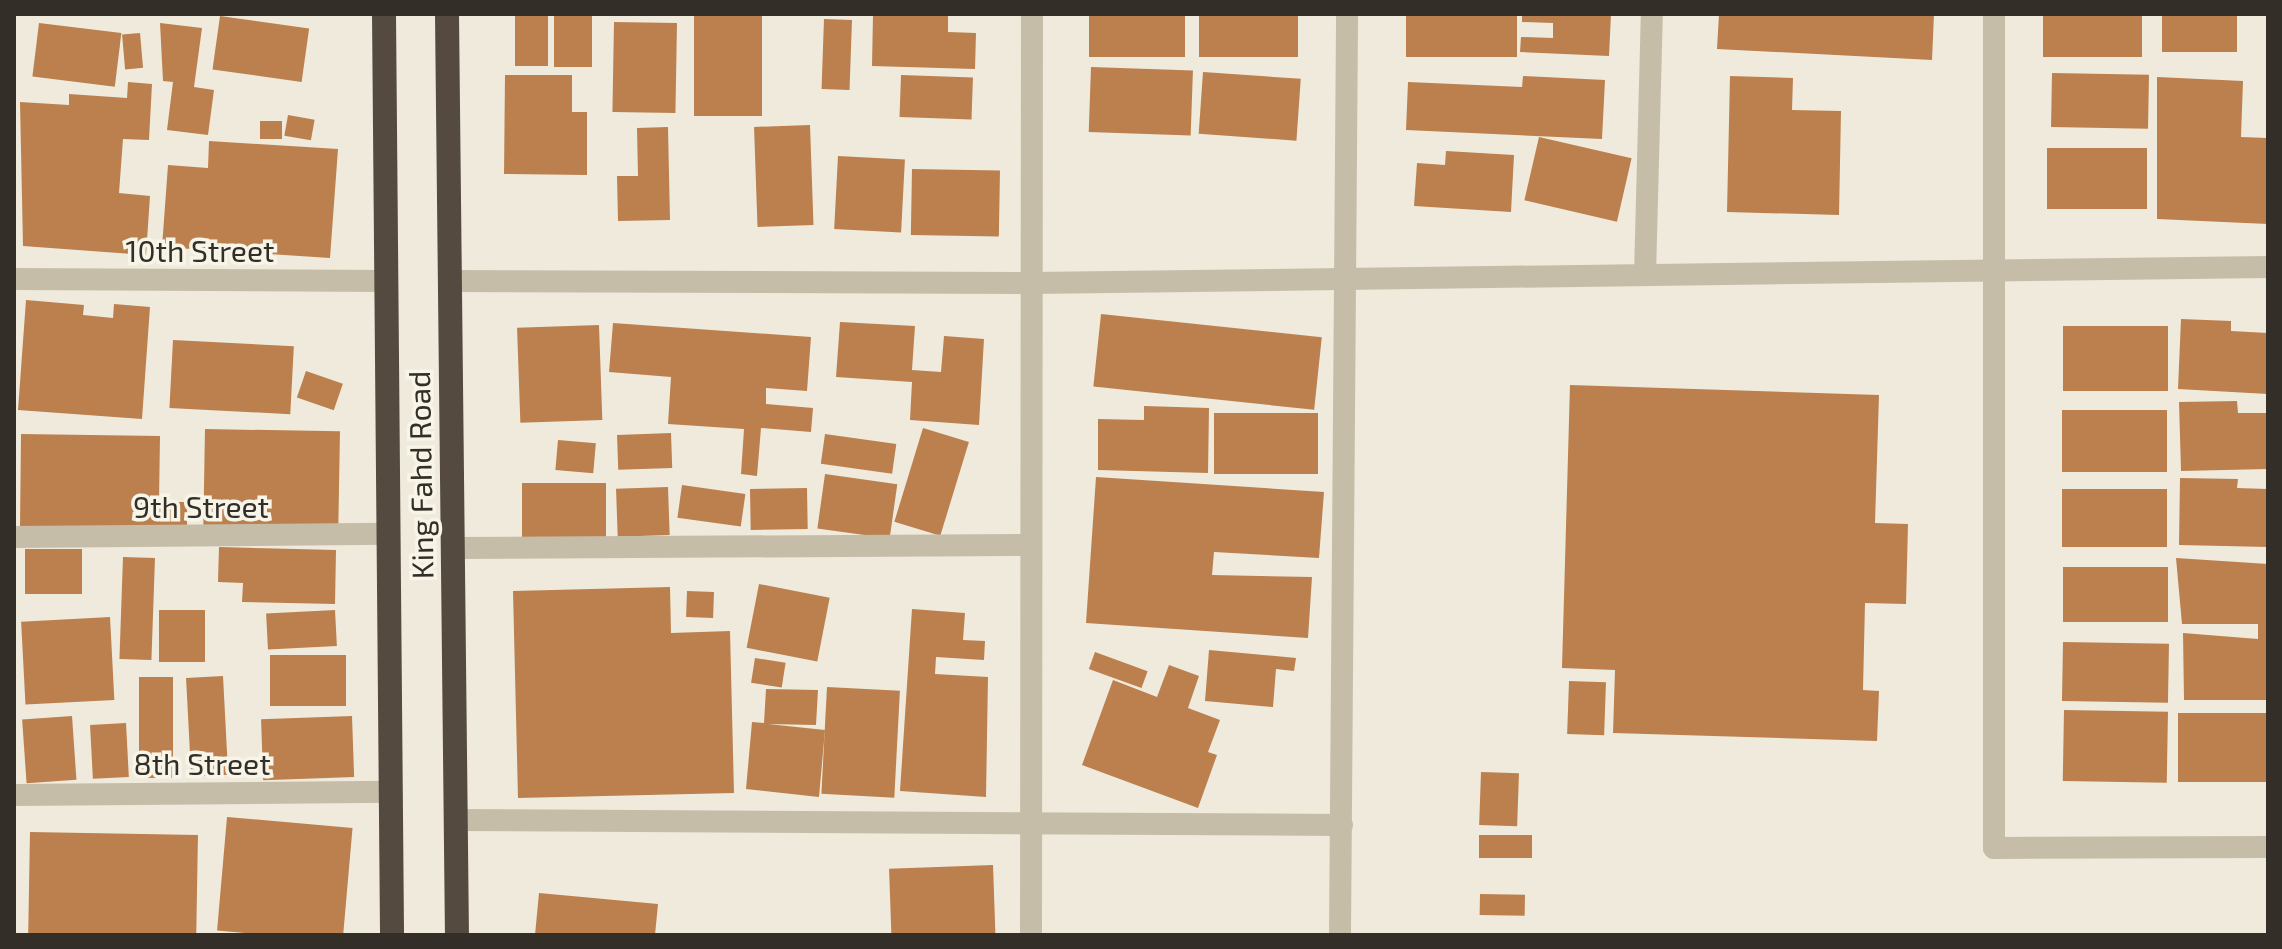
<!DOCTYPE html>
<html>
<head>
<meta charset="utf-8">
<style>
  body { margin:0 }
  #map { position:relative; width:2282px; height:949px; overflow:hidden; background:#efeadc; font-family:"Exo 2",sans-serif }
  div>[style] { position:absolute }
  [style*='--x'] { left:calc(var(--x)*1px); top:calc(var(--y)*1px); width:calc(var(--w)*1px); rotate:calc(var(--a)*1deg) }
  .building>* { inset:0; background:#bb804e; transform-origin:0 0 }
  .minor>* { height:22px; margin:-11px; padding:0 11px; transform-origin:11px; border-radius:11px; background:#c6bda9 }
  .motorway>* { height:24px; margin:-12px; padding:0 12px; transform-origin:12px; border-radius:12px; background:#544a40 }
  span { translate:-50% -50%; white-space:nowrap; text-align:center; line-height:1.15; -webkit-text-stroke:7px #f7f4e8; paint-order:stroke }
  .street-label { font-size:30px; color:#342e28 }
  .frame { position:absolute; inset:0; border:16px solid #342e28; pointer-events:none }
</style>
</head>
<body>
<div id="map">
  <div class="building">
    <div style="left:515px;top:14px;width:33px;height:52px"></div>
    <div style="left:554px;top:14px;width:38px;height:53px"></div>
    <div style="left:694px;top:14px;width:68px;height:102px"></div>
    <div style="clip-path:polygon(873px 14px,948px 14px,948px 32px,976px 33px,975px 69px,872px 66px)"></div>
    <div style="left:1089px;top:14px;width:96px;height:43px"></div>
    <div style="left:1199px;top:14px;width:99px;height:43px"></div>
    <div style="left:1406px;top:14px;width:111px;height:43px"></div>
    <div style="clip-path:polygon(1522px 14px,1611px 14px,1609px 56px,1520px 52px,1521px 37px,1553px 38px,1553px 23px,1522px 22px)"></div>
    <div style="clip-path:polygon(1719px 14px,1934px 14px,1932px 60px,1717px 49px)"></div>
    <div style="left:2043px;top:14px;width:99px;height:43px"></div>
    <div style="left:2162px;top:14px;width:75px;height:38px"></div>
    <div style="left:220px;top:16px;width:90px;height:54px;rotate:8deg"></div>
    <div style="left:824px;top:19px;width:28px;height:70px;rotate:2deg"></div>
    <div style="left:614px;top:22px;width:63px;height:90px;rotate:1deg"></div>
    <div style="left:39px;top:23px;width:83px;height:54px;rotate:7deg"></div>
    <div style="clip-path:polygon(160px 23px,202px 28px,194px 87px,214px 90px,208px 135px,167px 130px,173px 82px,163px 81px)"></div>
    <div style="left:140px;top:33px;width:35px;height:18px;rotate:85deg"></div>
    <div style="left:1091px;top:67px;width:102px;height:65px;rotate:2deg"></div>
    <div style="left:1203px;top:72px;width:98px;height:62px;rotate:4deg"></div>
    <div style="left:2052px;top:73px;width:97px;height:54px;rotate:1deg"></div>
    <div style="clip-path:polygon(505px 75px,572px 75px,572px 112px,587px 112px,587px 175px,504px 174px)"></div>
    <div style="left:901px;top:75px;width:72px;height:42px;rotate:2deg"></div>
    <div style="clip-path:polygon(1523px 76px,1605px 80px,1602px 139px,1406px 130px,1408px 82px,1522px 87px)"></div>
    <div style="clip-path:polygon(1730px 76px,1793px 78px,1792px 110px,1841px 111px,1839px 215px,1727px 212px)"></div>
    <div style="clip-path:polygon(2157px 77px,2243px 81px,2241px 137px,2268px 138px,2268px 224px,2157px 219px)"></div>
    <div style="clip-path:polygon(128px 82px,152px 84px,149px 140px,123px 139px,119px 193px,150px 196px,146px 255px,23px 246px,20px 102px,69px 105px,69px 94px,127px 98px)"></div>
    <div style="left:288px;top:115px;width:27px;height:21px;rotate:10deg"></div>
    <div style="left:282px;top:121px;width:18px;height:22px;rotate:90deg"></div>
    <div style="left:810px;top:125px;width:100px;height:56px;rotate:88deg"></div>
    <div style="clip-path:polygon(668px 127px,670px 220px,618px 221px,617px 176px,638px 176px,637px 128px)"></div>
    <div style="left:1539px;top:137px;width:95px;height:65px;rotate:13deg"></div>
    <div style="clip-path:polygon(209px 141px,338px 149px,330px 258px,162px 247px,168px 165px,208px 168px)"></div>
    <div style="left:2047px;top:148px;width:100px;height:61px"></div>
    <div style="clip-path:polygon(1446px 151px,1514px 155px,1511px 212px,1414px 206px,1417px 163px,1445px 165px)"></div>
    <div style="left:838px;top:156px;width:67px;height:73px;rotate:3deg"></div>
    <div style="left:912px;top:169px;width:88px;height:66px;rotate:1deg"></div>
    <div style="clip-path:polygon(26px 300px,84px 305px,83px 315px,113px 318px,114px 304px,150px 307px,142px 419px,18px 410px)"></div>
    <div style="left:1101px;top:314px;width:222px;height:73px;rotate:6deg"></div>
    <div style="clip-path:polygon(2181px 319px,2231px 321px,2231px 331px,2268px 333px,2268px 394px,2178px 389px)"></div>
    <div style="clip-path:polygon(840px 322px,915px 326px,912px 370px,941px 372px,944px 336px,984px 339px,979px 425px,910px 420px,912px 382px,836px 377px)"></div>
    <div style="clip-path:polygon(613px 323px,811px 337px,807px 391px,766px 388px,766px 404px,813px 408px,811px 432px,761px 428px,757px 476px,741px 474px,744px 429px,668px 424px,671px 377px,609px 372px)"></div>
    <div style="left:599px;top:325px;width:95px;height:82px;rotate:88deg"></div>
    <div style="left:2168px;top:326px;width:65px;height:105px;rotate:90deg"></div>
    <div style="left:173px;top:340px;width:121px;height:68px;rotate:3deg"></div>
    <div style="left:306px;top:371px;width:39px;height:28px;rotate:19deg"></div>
    <div style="clip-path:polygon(1570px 385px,1879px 395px,1875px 523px,1908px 524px,1906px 604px,1865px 603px,1863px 690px,1879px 691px,1877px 741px,1613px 733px,1615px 670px,1562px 668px)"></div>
    <div style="clip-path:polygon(2237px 401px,2238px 413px,2268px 413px,2268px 469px,2181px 471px,2179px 402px)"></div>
    <div style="clip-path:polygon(1144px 406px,1209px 408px,1208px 473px,1098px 470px,1098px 419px,1144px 420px)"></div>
    <div style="left:2062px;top:410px;width:105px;height:62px"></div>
    <div style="left:1214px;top:413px;width:104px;height:61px"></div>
    <div style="left:923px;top:428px;width:48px;height:98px;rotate:17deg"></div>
    <div style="left:205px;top:429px;width:135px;height:97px;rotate:1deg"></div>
    <div style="left:671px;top:433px;width:35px;height:54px;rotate:88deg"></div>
    <div style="clip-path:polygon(21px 434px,160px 436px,159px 502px,187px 502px,187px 530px,20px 527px)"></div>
    <div style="left:825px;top:434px;width:72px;height:30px;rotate:8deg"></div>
    <div style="left:558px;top:440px;width:38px;height:30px;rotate:5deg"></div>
    <div style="left:825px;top:474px;width:73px;height:55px;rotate:8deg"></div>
    <div style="clip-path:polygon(1096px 477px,1324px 492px,1319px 558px,1214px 552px,1212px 575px,1312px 577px,1308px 638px,1086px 623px)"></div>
    <div style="clip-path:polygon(2180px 478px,2238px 479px,2237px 488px,2268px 489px,2268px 547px,2179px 545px)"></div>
    <div style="left:606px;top:483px;width:55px;height:84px;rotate:90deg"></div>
    <div style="left:682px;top:485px;width:64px;height:33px;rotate:8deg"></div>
    <div style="left:668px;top:487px;width:48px;height:52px;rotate:88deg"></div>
    <div style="left:807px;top:488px;width:41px;height:57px;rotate:89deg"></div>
    <div style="left:2062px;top:489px;width:105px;height:58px"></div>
    <div style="clip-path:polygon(219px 547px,336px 550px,335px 604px,242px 602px,243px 583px,218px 582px)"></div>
    <div style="left:25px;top:549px;width:57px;height:45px"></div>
    <div style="left:123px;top:557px;width:32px;height:102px;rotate:2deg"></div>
    <div style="clip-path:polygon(2176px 558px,2268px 564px,2268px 700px,2184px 700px,2183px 633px,2258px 639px,2258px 624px,2182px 624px)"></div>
    <div style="left:2063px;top:567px;width:105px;height:55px"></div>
    <div style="left:759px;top:584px;width:72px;height:65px;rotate:11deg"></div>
    <div style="clip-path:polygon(670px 587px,671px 633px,730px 631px,734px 793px,518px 798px,513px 591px)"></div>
    <div style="left:687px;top:591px;width:27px;height:26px;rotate:2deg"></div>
    <div style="clip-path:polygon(912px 609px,965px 613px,963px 640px,985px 641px,984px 660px,936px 657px,935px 674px,988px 677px,986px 797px,900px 791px)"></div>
    <div style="left:159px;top:610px;width:46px;height:52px"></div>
    <div style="left:335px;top:610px;width:36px;height:69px;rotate:87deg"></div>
    <div style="left:110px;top:617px;width:83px;height:89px;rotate:87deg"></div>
    <div style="left:2063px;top:642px;width:106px;height:59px;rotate:1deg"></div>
    <div style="clip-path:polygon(1209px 650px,1296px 658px,1294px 671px,1276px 669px,1273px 707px,1205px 701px)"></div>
    <div style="left:1095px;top:652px;width:56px;height:18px;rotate:20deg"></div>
    <div style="left:270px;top:655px;width:76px;height:51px"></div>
    <div style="left:755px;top:658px;width:31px;height:25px;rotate:9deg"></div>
    <div style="clip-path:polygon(1169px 665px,1199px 676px,1188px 708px,1220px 720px,1208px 752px,1217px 755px,1198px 808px,1082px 765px,1113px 680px,1157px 697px)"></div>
    <div style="left:223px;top:676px;width:99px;height:37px;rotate:87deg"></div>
    <div style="left:173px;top:677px;width:101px;height:34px;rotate:90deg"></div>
    <div style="left:1569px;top:681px;width:37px;height:53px;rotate:2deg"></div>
    <div style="left:827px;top:687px;width:73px;height:107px;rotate:3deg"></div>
    <div style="clip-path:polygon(766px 689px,818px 690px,816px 725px,768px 724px,825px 730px,819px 797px,746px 789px,752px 722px,764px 723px)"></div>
    <div style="left:2064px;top:710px;width:104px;height:71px;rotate:1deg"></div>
    <div style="left:2268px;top:713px;width:69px;height:90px;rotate:90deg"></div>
    <div style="left:72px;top:716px;width:64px;height:50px;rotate:86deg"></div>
    <div style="left:352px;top:716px;width:61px;height:91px;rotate:88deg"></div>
    <div style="left:126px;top:723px;width:54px;height:36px;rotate:87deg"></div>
    <div style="left:1481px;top:772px;width:38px;height:53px;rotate:2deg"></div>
    <div style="left:227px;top:817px;width:126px;height:114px;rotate:5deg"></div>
    <div style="left:30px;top:832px;width:168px;height:103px;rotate:1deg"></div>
    <div style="left:1479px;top:835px;width:53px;height:23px"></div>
    <div style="left:993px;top:865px;width:70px;height:104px;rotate:88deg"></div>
    <div style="clip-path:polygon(539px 893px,658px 904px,655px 935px,535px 935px)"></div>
    <div style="left:1480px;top:894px;width:45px;height:21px;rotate:1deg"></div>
  </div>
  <div class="minor">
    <div style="--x:1994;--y:14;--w:834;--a:90"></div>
    <div style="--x:1994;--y:848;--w:274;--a:-0.2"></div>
    <div style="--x:1645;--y:275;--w:261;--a:-88.5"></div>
    <div style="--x:14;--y:279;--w:371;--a:0.3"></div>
    <div style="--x:450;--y:281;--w:582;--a:0.2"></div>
    <div style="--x:1032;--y:283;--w:1236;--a:-0.74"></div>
    <div style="--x:14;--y:537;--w:374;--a:-0.5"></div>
    <div style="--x:452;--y:548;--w:579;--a:-0.3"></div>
    <div style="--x:14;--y:795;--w:377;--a:-0.5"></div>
    <div style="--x:455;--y:820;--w:887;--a:0.32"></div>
    <div style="--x:1031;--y:935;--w:921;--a:-89.94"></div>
    <div style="--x:1340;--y:935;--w:921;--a:-89.56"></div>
  </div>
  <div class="motorway">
    <div style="--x:384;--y:14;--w:921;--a:89.5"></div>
    <div style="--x:447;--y:14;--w:921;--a:89.38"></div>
  </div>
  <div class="street-label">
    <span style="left:200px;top:250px">10th Street</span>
    <span style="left:420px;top:475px;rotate:-91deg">King Fahd Road</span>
    <span style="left:201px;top:506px">9th Street</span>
    <span style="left:202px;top:763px">8th Street</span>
  </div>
  <div class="frame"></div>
</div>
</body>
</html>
